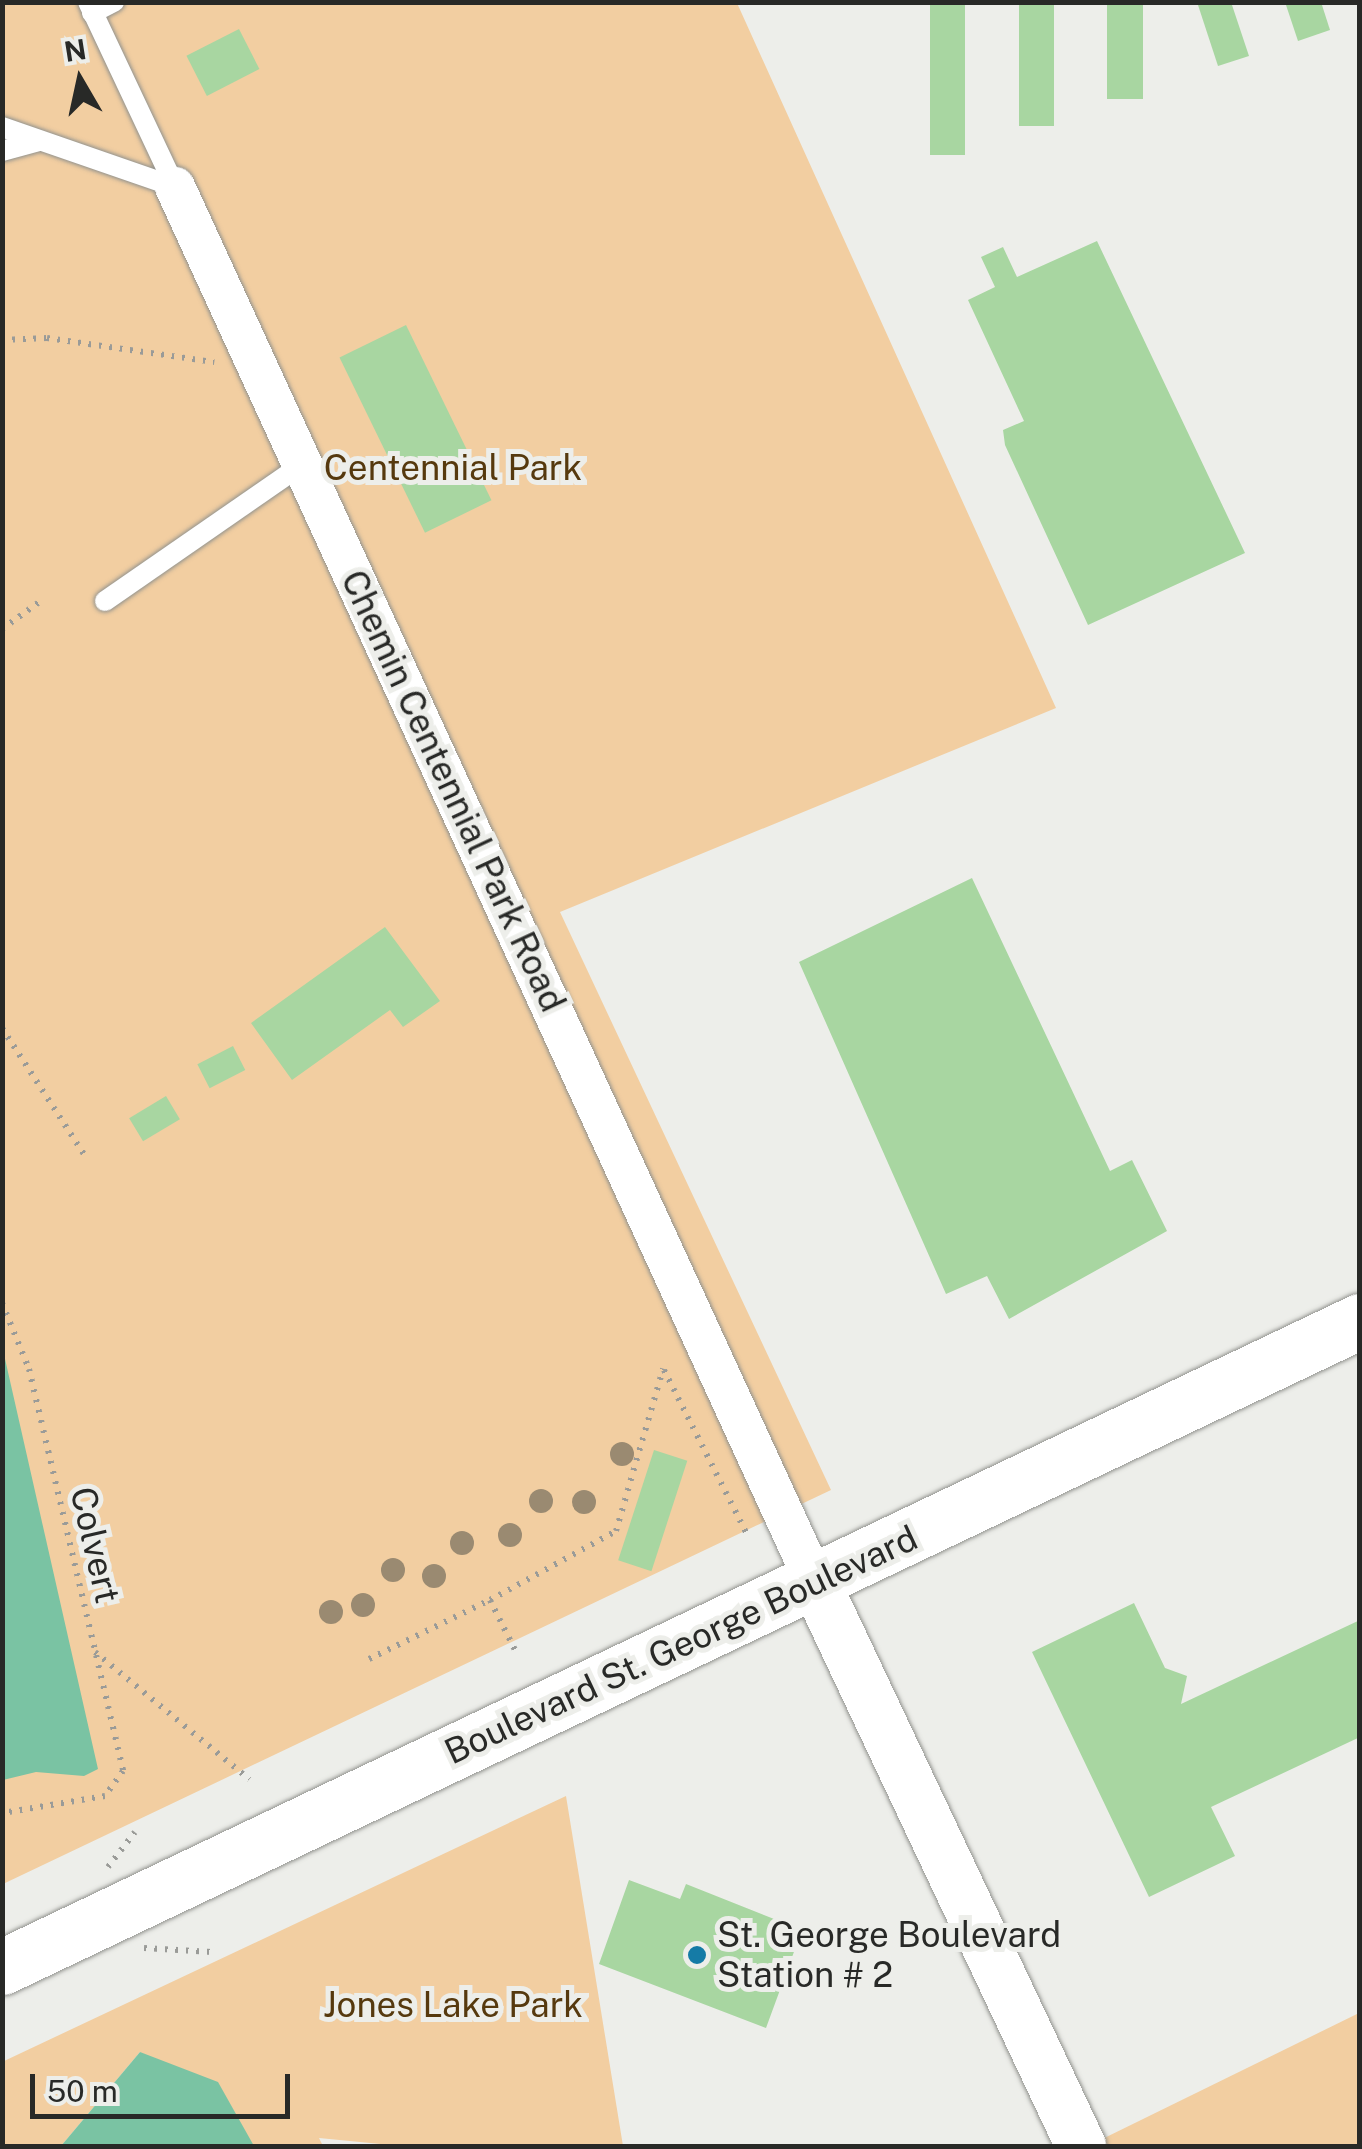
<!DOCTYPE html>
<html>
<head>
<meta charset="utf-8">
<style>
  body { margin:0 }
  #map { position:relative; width:1362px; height:2149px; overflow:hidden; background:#edeeea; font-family:"Public Sans",sans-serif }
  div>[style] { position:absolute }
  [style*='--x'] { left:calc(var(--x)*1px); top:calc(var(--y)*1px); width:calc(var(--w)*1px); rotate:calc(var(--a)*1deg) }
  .green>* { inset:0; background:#f2cea1 }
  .water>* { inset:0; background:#7ac3a3 }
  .building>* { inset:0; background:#a8d6a1; transform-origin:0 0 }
  .path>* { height:6px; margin-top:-3px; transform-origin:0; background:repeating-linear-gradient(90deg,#9a9b98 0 2.5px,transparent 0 10.5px) }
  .roads { filter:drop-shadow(0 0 2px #91928e) drop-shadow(0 0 2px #91928e) }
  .service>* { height:20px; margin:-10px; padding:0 10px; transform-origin:10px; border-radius:10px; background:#fff }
  .minor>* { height:40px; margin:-20px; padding:0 20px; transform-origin:20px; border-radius:20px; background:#fff }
  .tertiary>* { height:50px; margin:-25px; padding:0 25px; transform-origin:25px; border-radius:25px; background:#fff }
  .secondary>* { height:55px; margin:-27.5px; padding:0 27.5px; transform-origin:27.5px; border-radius:27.5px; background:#fff }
  .trees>* { width:24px; height:24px; margin:-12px; border-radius:50%; background:#9a8a71 }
  .dots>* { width:28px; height:28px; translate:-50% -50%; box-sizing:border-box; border:5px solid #edeeea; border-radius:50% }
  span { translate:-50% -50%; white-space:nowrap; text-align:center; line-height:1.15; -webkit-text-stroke:10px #edeeea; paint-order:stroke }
  .park-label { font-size:35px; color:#56390e }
  .street-label { font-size:35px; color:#282927 }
  .poi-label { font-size:35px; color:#282927 }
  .left { translate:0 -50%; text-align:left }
  .frame { position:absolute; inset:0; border:5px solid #282927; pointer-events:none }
  .north { position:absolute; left:30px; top:30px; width:100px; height:100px; -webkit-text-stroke:8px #edeeea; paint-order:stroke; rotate:351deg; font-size:28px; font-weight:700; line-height:40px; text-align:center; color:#282927 }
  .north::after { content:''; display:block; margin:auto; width:35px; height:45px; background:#282927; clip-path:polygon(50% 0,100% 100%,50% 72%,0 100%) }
  .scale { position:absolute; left:30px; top:2074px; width:260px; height:45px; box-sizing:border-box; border:5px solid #282927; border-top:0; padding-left:12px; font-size:30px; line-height:35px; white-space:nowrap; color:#282927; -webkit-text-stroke:8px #edeeea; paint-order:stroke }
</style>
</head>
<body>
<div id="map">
  <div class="green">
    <div style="clip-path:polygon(3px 3px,737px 3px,1056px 708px,560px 912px,831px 1490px,3px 1884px)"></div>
    <div style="clip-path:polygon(566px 1796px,623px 2146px,401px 2146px,319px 2138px,323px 2146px,254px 2146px,140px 2052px,61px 2146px,3px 2146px,2px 2062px)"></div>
    <div style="clip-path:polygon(1359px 2013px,1359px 2146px,1088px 2146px)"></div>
  </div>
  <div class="water">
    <div style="clip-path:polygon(3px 1350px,98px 1769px,84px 1776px,36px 1772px,3px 1780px)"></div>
    <div style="clip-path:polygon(140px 2052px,218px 2082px,254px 2146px,61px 2146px)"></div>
  </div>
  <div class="building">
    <div style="left:930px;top:2px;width:35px;height:153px"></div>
    <div style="left:1019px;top:2px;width:35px;height:124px"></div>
    <div style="left:1107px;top:2px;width:36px;height:97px"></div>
    <div style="clip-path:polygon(1197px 2px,1231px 2px,1249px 56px,1218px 66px)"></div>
    <div style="clip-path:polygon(1285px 2px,1321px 2px,1330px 30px,1298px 41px)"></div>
    <div style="left:239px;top:29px;width:45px;height:59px;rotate:63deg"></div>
    <div style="clip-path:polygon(1097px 241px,1245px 553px,1088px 625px,1005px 445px,1003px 430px,1024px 421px,968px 300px,995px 287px,981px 257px,1003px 247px,1017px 277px)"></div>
    <div style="left:406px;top:325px;width:195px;height:74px;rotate:64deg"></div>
    <div style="clip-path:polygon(972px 878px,1110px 1171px,1132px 1160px,1167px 1231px,1009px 1319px,987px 1276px,946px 1294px,799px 962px)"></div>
    <div style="clip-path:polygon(385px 927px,440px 1001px,403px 1027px,390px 1010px,292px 1080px,251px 1023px)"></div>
    <div style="left:233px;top:1046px;width:27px;height:40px;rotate:63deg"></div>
    <div style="left:166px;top:1096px;width:27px;height:43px;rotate:59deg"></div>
    <div style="left:654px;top:1450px;width:35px;height:116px;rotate:18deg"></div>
    <div style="clip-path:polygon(1134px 1603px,1165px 1668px,1187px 1676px,1181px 1704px,1360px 1620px,1360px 1737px,1211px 1807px,1235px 1856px,1149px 1897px,1032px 1652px)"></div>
    <div style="clip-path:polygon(629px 1880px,680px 1899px,686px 1884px,802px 1930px,766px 2028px,599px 1964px)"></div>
  </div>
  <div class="path">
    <div style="--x:2;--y:340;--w:45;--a:-2.5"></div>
    <div style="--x:47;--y:338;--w:169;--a:8.2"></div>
    <div style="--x:2;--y:629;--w:49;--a:-35.9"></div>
    <div style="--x:2;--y:1028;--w:153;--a:57"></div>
    <div style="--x:2;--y:1303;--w:71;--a:67.8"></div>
    <div style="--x:29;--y:1369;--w:413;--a:76.8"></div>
    <div style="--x:123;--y:1771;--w:31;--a:126"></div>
    <div style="--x:105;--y:1796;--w:104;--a:170.6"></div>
    <div style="--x:664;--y:1370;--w:184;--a:63.2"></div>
    <div style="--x:490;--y:1600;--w:144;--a:-28.7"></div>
    <div style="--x:616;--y:1531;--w:169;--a:-73.8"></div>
    <div style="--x:95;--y:1652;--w:200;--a:39.5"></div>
    <div style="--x:369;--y:1659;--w:135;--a:-26"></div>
    <div style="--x:490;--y:1600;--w:58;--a:63.4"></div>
    <div style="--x:108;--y:1867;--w:44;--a:-52.4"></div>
    <div style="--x:144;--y:1948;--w:68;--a:3.4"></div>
  </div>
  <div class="roads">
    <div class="service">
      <div style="--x:88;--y:2;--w:204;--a:64.8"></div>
      <div style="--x:92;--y:13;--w:25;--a:-27"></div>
      <div style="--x:2;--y:127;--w:183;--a:19.1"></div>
      <div style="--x:2;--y:151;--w:38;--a:-15"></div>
      <div style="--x:105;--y:601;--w:241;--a:-34.7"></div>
    </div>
    <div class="minor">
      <div style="--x:175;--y:187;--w:1535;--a:65.36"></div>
    </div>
    <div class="tertiary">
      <div style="--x:815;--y:1582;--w:624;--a:64.75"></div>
    </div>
    <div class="secondary">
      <div style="--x:2;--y:1967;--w:1504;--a:-25.44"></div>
    </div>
  </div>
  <div class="trees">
    <div style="left:622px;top:1454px"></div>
    <div style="left:541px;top:1501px"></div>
    <div style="left:584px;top:1502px"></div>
    <div style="left:510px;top:1535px"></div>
    <div style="left:462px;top:1543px"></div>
    <div style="left:393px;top:1570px"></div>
    <div style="left:434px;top:1576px"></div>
    <div style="left:363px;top:1605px"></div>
    <div style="left:331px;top:1612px"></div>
  </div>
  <div class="dots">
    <div style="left:697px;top:1955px;background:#157ba6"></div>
  </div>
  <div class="park-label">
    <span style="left:453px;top:468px">Centennial Park</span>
    <span style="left:453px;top:2005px">Jones Lake Park</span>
  </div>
  <div class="street-label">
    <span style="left:453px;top:791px;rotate:65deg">Chemin Centennial Park Road</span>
    <span style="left:95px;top:1545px;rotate:77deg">Colvert</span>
    <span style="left:681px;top:1645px;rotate:-25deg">Boulevard St. George Boulevard</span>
  </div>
  <div class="poi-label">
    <span class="left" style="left:717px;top:1955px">St. George Boulevard<br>Station # 2</span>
  </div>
  <div class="frame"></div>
  <div class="north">N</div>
  <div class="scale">50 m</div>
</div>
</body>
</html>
